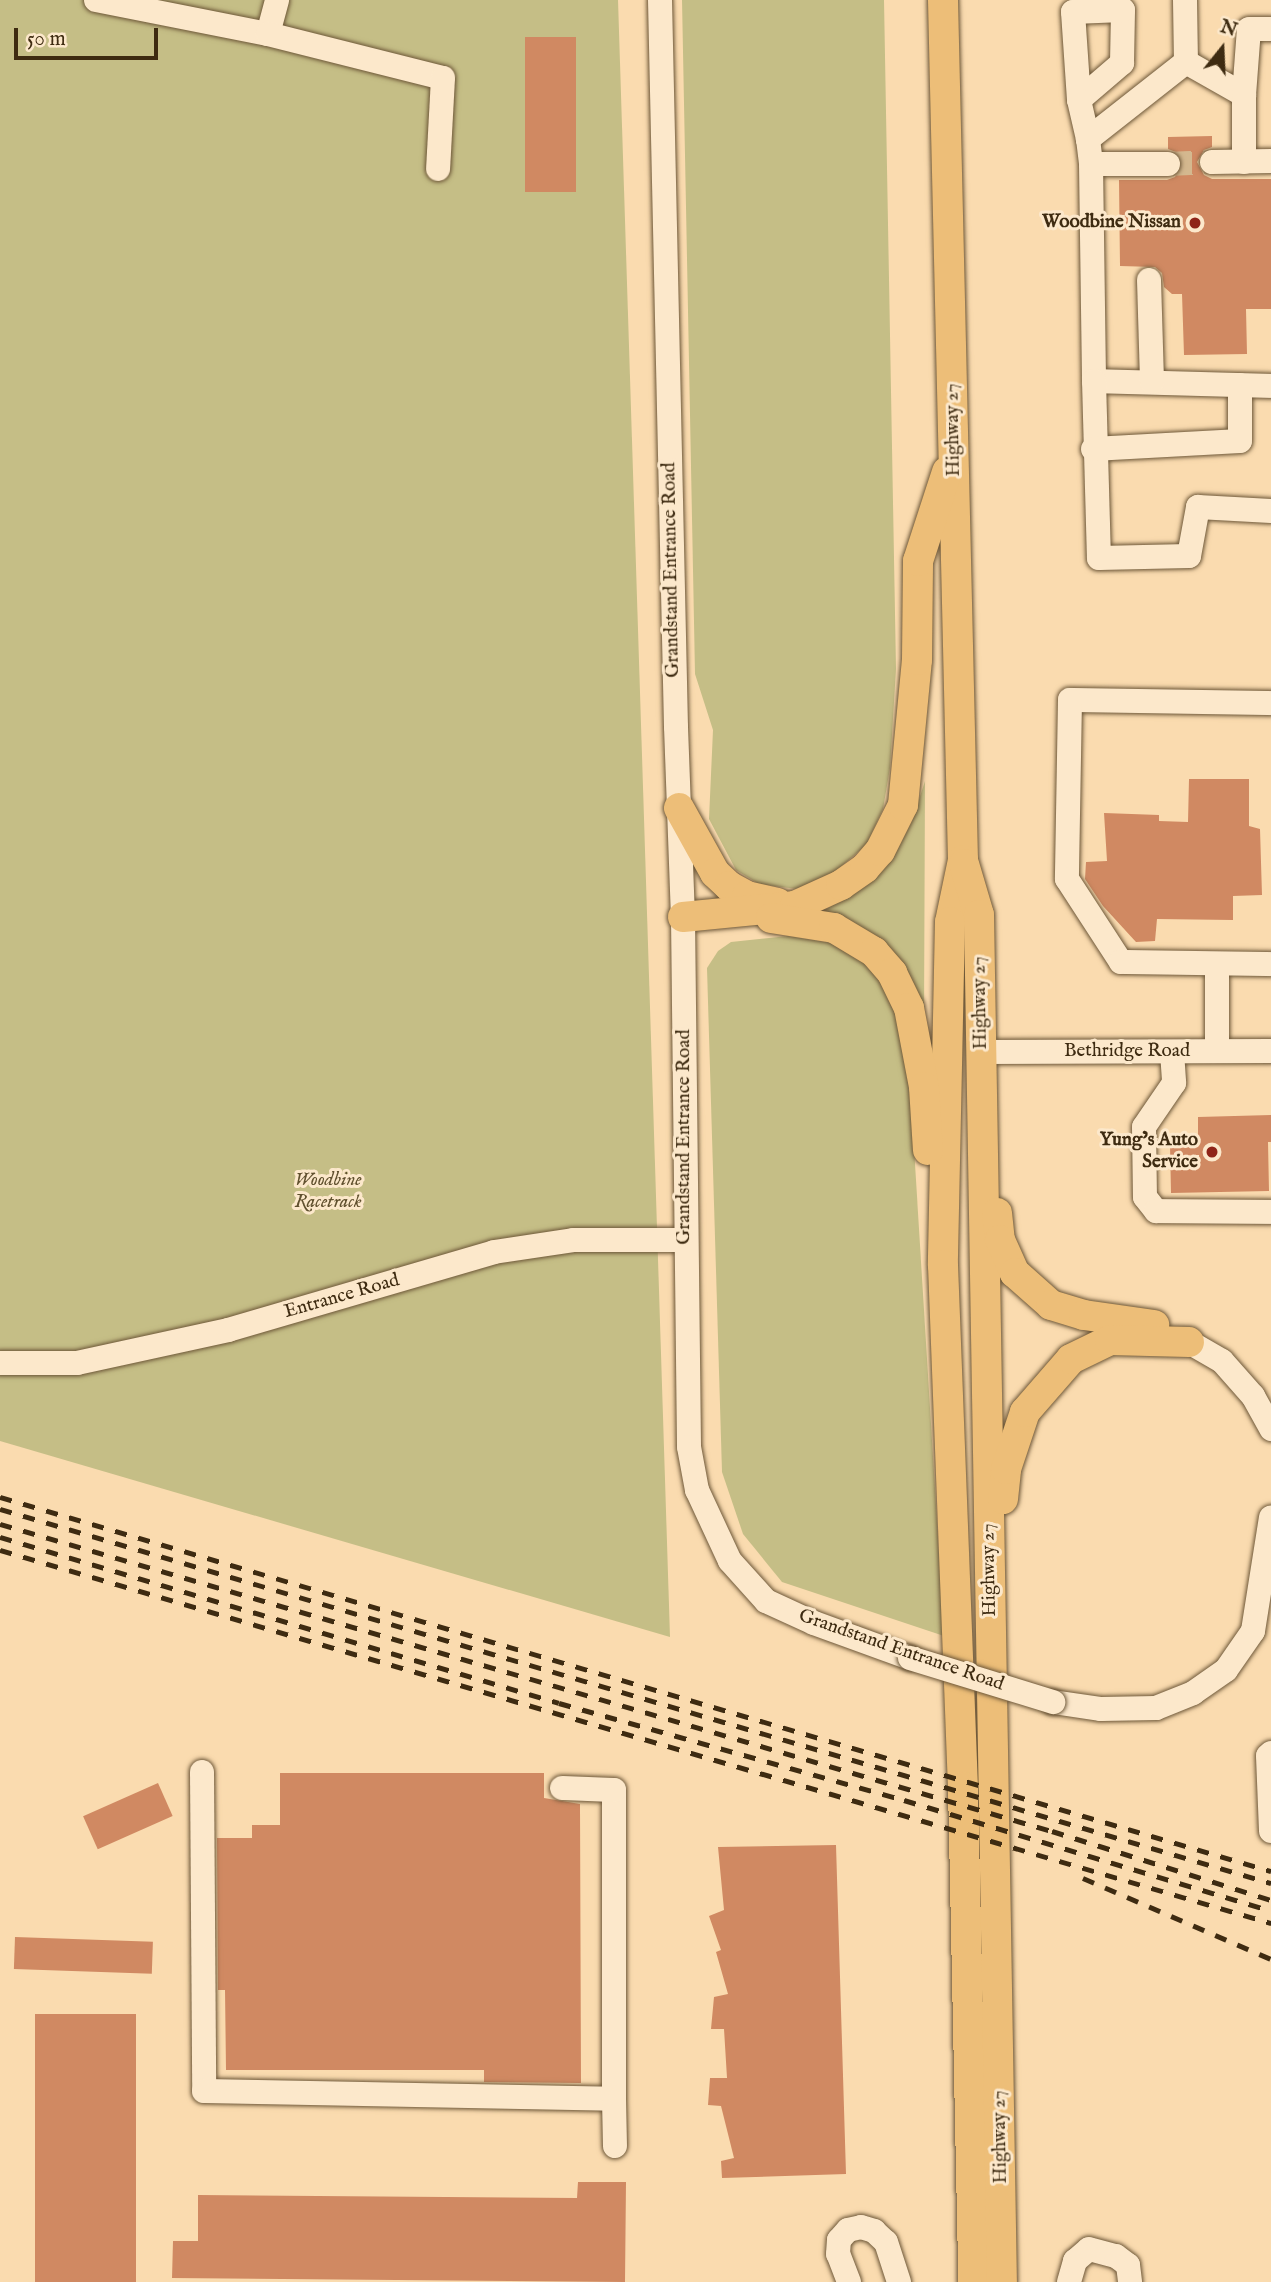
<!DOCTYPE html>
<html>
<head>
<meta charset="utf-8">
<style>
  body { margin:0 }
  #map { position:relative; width:1271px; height:2282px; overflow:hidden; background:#fadbaf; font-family:"IM FELL English",serif }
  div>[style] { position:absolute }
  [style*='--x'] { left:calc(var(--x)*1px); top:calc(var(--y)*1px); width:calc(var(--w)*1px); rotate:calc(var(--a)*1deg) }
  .green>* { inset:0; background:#c5be86 }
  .building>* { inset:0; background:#d08962; transform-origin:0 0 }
  .minor-tunnel>* { height:24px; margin-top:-12px; transform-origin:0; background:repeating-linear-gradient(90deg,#d4b88f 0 24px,transparent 0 36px) }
  .roads { filter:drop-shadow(0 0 2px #6d5738) drop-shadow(0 0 2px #6d5738) }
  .minor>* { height:24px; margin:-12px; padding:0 12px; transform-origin:12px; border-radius:12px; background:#fce8cb }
  .major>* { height:30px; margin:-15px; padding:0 15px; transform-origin:15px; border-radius:15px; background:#edbe78 }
  .rail>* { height:5px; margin-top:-2.5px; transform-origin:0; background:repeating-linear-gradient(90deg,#3e2b11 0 12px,transparent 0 24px) }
  .bridges { filter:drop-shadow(0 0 2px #6d5738) drop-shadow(0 0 2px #6d5738) }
  .minor-bridge>* { height:24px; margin:-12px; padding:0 12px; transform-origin:12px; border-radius:12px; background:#fce8cb }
  .dots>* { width:19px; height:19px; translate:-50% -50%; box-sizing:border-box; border:4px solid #fce8cb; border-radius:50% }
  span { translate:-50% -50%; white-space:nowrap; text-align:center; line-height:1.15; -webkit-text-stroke:6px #fce8cb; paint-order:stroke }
  .poi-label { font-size:19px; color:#3e2b11; font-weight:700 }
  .right { translate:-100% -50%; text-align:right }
  .street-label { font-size:19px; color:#3e2b11 }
  .park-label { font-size:19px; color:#60502e; font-style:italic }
  .north { position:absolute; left:1187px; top:14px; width:70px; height:70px; -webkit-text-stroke:5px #fce8cb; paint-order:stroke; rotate:18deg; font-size:19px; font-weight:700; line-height:28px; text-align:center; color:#3e2b11 }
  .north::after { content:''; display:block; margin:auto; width:24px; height:32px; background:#3e2b11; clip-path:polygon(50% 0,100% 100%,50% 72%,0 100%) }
  .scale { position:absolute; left:14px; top:28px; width:144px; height:32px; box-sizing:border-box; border:4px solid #3e2b11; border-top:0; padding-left:9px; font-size:21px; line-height:24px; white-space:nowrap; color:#3e2b11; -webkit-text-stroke:5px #fce8cb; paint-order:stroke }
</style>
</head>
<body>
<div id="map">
  <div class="green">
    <div style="clip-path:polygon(0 0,618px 0,670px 1637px,0 1441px)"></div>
    <div style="clip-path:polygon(682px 0,884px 0,896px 669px,890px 768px,883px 809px,866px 845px,830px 876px,797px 889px,759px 884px,736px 870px,709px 819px,713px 730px,695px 674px)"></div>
    <div style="clip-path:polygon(925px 781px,924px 1023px,820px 913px,861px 888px,893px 859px,912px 821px)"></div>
    <div style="clip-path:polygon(788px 936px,850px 946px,894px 994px,909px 1066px,944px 1636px,782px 1582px,743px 1534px,722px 1472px,707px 968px,718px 951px,731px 942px)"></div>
  </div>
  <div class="building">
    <div style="left:525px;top:37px;width:51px;height:155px"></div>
    <div style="clip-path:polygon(1212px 136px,1212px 147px,1204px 150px,1197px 162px,1204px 175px,1212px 179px,1271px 179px,1271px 309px,1246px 309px,1247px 354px,1184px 355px,1182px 294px,1172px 294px,1164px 287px,1162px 273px,1155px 267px,1120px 266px,1119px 180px,1167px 180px,1175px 177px,1183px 163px,1176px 152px,1168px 149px,1168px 137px)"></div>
    <div style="clip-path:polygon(1189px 779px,1249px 779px,1249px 826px,1260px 829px,1262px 895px,1233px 896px,1233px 920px,1157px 919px,1155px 941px,1136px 942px,1103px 906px,1085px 879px,1086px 862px,1107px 861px,1104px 813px,1159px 815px,1159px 821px,1188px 822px)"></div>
    <div style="clip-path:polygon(1271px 1115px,1271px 1142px,1268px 1142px,1269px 1191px,1171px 1193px,1170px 1145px,1198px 1144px,1198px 1117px)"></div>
    <div style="clip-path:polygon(280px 1773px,544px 1773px,544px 1798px,580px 1804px,581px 2083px,484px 2082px,484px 2070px,226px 2070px,225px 1990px,218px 1990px,217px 1838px,252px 1838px,252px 1825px,280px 1825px)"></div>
    <div style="left:158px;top:1783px;width:36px;height:82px;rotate:66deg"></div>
    <div style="clip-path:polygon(836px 1845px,846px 2174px,722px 2178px,721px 2161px,734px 2158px,721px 2106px,708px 2105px,710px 2078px,727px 2078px,724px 2029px,711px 2029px,714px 1997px,728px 1994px,716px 1952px,721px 1950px,709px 1916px,724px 1910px,718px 1847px)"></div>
    <div style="left:15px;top:1937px;width:138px;height:32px;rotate:2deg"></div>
    <div style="left:35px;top:2014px;width:101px;height:268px"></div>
    <div style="clip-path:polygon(578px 2182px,626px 2182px,625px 2282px,172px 2278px,173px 2241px,198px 2241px,198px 2195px,577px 2198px)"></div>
  </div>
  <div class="minor-tunnel">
    <div style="--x:1168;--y:164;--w:44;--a:-2.6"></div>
  </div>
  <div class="roads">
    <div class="minor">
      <div style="--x:96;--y:0;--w:175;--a:11.2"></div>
      <div style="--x:268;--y:34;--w:35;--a:-75"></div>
      <div style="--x:660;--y:0;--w:727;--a:88.74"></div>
      <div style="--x:676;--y:727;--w:190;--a:87.9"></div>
      <div style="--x:683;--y:917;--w:530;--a:89.35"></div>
      <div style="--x:689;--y:1447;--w:44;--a:79.5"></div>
      <div style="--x:697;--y:1490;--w:78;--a:65.1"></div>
      <div style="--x:730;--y:1561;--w:54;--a:48"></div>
      <div style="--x:766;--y:1601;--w:53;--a:24.6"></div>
      <div style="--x:814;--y:1623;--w:102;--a:20"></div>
      <div style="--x:1185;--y:0;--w:62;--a:89.1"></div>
      <div style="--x:1186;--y:62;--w:125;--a:141.8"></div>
      <div style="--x:1088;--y:139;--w:25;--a:83"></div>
      <div style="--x:1091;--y:164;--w:217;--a:89.2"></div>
      <div style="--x:1094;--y:381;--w:177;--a:1.6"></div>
      <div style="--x:268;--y:34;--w:180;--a:14.1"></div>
      <div style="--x:443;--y:78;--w:91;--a:93.1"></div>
      <div style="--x:1186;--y:62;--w:67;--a:29.6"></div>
      <div style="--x:1244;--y:95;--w:67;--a:90"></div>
      <div style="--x:1244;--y:95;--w:66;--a:-85.7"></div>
      <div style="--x:1249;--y:29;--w:22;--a:0"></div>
      <div style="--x:1079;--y:100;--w:57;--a:-40.7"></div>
      <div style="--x:1122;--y:63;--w:53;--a:-88.9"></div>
      <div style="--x:1123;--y:10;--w:50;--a:177.7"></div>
      <div style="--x:1073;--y:12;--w:88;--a:86.1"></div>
      <div style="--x:1079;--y:100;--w:40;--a:77"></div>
      <div style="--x:1212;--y:162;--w:59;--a:-1"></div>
      <div style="--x:1091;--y:164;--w:77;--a:0"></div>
      <div style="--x:1149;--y:280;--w:102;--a:88.3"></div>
      <div style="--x:1094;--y:381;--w:177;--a:88.4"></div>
      <div style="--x:1099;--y:558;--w:90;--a:-1.3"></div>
      <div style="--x:1189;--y:556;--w:50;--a:-79.6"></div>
      <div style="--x:1198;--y:507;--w:73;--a:3.1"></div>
      <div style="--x:1093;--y:449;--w:147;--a:-3.1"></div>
      <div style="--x:1240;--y:441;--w:56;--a:-90"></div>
      <div style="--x:1271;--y:703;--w:201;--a:-179.1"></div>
      <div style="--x:1070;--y:700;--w:179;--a:91"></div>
      <div style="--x:1067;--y:879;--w:99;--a:57"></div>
      <div style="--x:1121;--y:962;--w:150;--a:0.8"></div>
      <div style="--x:1217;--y:964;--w:87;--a:90"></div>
      <div style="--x:982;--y:1052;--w:289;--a:-0.2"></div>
      <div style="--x:1172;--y:1052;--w:31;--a:86"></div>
      <div style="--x:1174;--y:1083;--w:53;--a:124.3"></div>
      <div style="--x:1144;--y:1127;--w:70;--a:89.2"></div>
      <div style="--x:1145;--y:1197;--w:18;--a:52"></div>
      <div style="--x:1156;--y:1211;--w:115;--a:0.5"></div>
      <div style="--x:1189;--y:1342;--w:38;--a:30"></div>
      <div style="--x:1222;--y:1361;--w:47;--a:48.5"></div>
      <div style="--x:1253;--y:1396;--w:38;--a:61"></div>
      <div style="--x:0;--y:1363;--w:77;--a:0"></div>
      <div style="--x:77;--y:1363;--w:155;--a:-12.3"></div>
      <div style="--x:228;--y:1330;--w:277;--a:-16.3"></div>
      <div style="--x:494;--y:1252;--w:80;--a:-8.6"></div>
      <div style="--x:573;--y:1240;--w:112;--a:0"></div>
      <div style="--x:1053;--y:1702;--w:49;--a:8.3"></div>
      <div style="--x:1101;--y:1709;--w:55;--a:-1"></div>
      <div style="--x:1156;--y:1708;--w:40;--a:-22"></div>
      <div style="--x:1193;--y:1693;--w:40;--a:-34.9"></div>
      <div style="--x:1226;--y:1670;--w:47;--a:-55.3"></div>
      <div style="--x:1253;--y:1631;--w:115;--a:-81"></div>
      <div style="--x:1271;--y:1753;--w:4;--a:135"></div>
      <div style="--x:1268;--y:1756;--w:75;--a:87.7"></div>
      <div style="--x:202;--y:1772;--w:319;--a:89.6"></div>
      <div style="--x:204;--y:2091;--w:410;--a:1.1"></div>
      <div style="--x:614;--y:2099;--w:309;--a:-90"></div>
      <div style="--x:614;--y:1790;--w:52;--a:-177.8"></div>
      <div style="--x:614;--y:2099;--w:47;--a:88.8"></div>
      <div style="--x:849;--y:2282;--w:30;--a:-111"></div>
      <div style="--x:838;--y:2254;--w:14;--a:-86"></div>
      <div style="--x:839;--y:2240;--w:13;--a:-48"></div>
      <div style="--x:848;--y:2230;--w:13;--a:-13"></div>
      <div style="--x:861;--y:2227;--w:14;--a:17"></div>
      <div style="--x:874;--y:2231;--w:16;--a:43"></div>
      <div style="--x:886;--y:2242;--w:42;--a:72"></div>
      <div style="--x:1069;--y:2282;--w:22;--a:-74"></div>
      <div style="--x:1075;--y:2261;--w:18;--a:-41"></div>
      <div style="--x:1089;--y:2249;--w:28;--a:15"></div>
      <div style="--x:1116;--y:2256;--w:15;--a:37"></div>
      <div style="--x:1128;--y:2265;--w:17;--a:83"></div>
    </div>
    <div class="major">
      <div style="--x:943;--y:0;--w:860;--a:88.67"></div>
      <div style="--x:963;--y:860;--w:63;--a:101.8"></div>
      <div style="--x:950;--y:922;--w:343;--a:91.2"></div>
      <div style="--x:943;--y:1265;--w:522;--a:87.81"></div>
      <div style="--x:963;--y:1787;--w:495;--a:88.8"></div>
      <div style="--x:679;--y:808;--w:74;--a:61"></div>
      <div style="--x:715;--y:873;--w:19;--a:43"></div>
      <div style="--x:729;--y:886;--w:21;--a:29"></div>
      <div style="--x:747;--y:896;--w:31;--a:13"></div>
      <div style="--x:964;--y:864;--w:53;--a:73.6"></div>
      <div style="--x:979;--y:915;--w:1367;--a:89.04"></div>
      <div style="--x:683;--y:917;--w:113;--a:-5.6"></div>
      <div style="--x:795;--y:906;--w:51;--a:-24.5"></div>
      <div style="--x:841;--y:885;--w:29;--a:-35"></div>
      <div style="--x:865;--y:868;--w:23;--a:-49"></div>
      <div style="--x:880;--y:851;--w:51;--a:-63.4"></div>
      <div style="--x:903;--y:805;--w:146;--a:-84.5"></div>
      <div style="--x:917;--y:660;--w:99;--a:-89.4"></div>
      <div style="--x:918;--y:561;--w:94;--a:-72"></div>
      <div style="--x:771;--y:918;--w:64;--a:9"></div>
      <div style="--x:834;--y:928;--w:47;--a:31"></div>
      <div style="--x:874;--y:952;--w:28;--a:49"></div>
      <div style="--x:892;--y:973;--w:39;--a:64"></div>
      <div style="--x:909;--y:1008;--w:80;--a:79.2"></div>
      <div style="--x:924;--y:1087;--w:63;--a:86.4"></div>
      <div style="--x:997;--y:1213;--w:27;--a:84"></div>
      <div style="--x:1000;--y:1240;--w:36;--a:66"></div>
      <div style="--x:1015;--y:1273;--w:48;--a:41.6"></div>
      <div style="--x:1051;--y:1305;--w:34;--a:17"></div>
      <div style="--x:1084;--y:1315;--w:71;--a:8.1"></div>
      <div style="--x:1003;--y:1499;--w:30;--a:-84"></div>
      <div style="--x:1006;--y:1469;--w:60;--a:-71.6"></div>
      <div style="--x:1025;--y:1412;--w:70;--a:-49"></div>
      <div style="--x:1071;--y:1359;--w:43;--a:-26"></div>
      <div style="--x:1110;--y:1340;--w:79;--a:1.5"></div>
    </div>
  </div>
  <div class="rail">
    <div style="--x:0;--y:1497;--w:1325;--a:16.4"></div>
    <div style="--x:0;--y:1509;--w:1325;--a:16.4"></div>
    <div style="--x:0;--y:1524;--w:1096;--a:16.27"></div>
    <div style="--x:1052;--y:1831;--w:230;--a:17.5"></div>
    <div style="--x:0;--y:1537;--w:583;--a:16.54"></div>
    <div style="--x:559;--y:1703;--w:358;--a:15.7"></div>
    <div style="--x:904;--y:1800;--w:383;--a:16.8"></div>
    <div style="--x:0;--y:1550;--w:1325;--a:16.36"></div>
    <div style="--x:1083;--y:1878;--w:205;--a:23.3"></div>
  </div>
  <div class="bridges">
    <div class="minor-bridge">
      <div style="--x:910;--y:1658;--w:150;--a:17.1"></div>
    </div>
  </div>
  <div class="dots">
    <div style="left:1195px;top:223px;background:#8f2418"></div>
    <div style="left:1212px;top:1152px;background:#8f2418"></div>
  </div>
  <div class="poi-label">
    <span class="right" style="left:1181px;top:223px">Woodbine Nissan</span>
    <span class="right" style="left:1198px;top:1152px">Yung’s Auto<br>Service</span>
  </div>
  <div class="street-label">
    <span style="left:954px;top:430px;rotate:-91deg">Highway 27</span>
    <span style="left:672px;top:570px;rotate:-91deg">Grandstand Entrance Road</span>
    <span style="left:981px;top:1003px;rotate:-91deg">Highway 27</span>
    <span style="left:1127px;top:1052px">Bethridge Road</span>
    <span style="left:685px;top:1137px;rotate:-90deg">Grandstand Entrance Road</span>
    <span style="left:342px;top:1297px;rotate:-16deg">Entrance Road</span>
    <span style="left:990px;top:1570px;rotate:-91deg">Highway 27</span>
    <span style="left:901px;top:1651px;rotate:19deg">Grandstand Entrance Road</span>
    <span style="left:1001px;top:2137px;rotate:-91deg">Highway 27</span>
  </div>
  <div class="park-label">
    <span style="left:328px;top:1192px">Woodbine<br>Racetrack</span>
  </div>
  <div class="north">N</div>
  <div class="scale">50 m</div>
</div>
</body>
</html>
